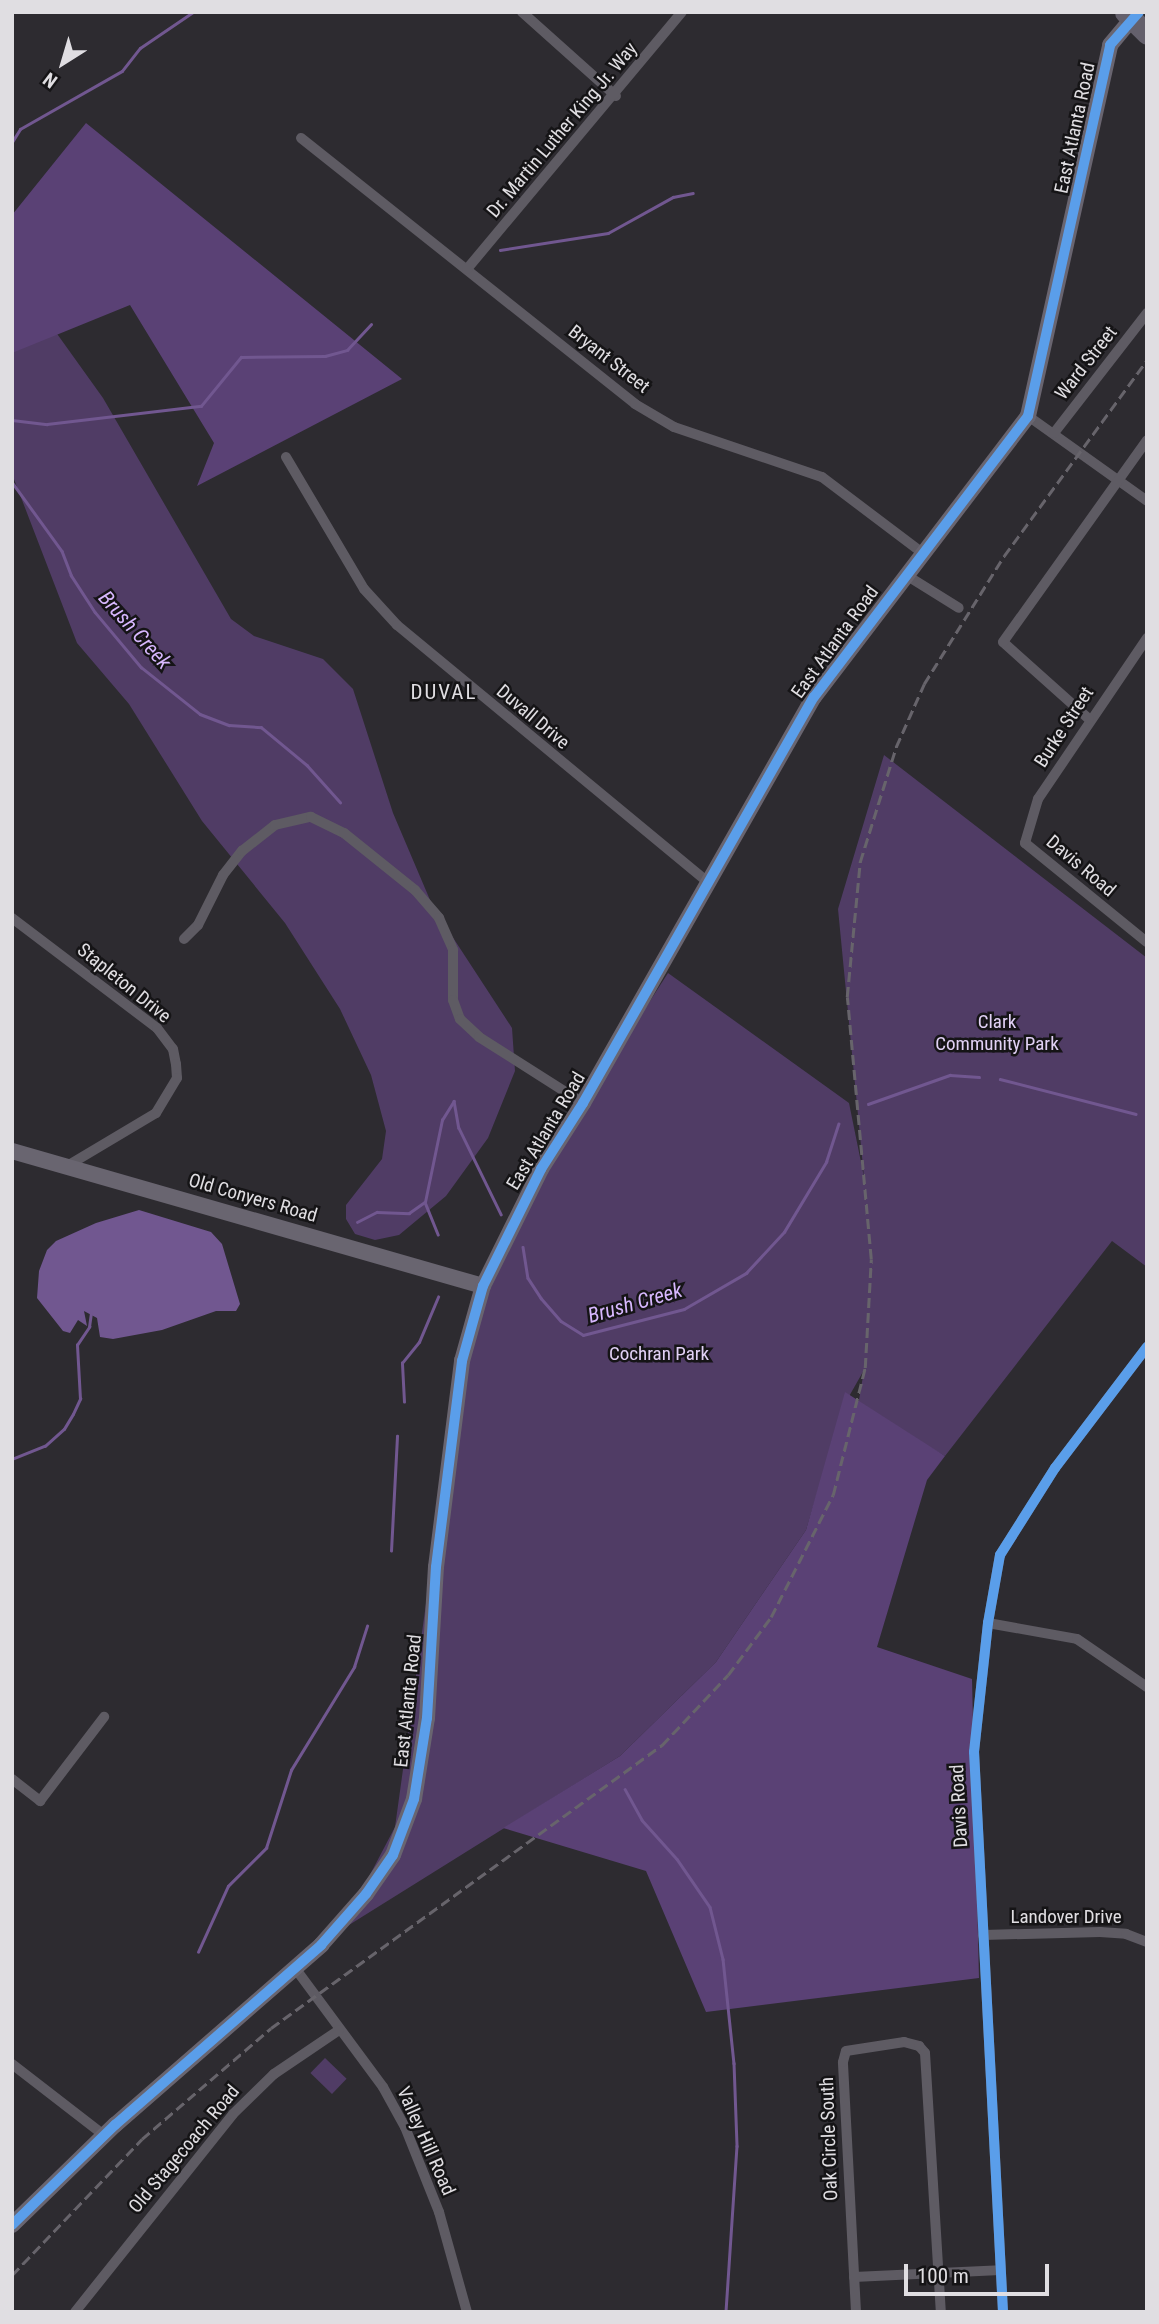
<!DOCTYPE html>
<html>
<head>
<meta charset="utf-8">
<style>
  body { margin:0 }
  #map { position:relative; width:1159px; height:2324px; overflow:hidden; background:#2d2b30; font-family:"Roboto Condensed",sans-serif }
  div>[style] { position:absolute }
  [style*='--x'] { left:calc(var(--x)*1px); top:calc(var(--y)*1px); width:calc(var(--w)*1px); rotate:calc(var(--a)*1deg) }
  .green>* { inset:0; background:#503c65; transform-origin:0 0 }
  .forest>* { inset:0; background:#5a4175 }
  .water>* { inset:0; background:#715790 }
  .stream>* { height:2.5px; margin:-1.25px; padding:0 1.25px; transform-origin:1.25px; border-radius:1.25px; background:#715790 }
  .street>* { height:10px; margin:-5px; padding:0 5px; transform-origin:5px; border-radius:5px; background:#5e5b63 }
  .secondary>* { height:16px; margin:-8px; padding:0 8px; transform-origin:8px; border-radius:8px; background:#696570 }
  .highway>* { height:21px; margin:-10.5px; padding:0 10.5px; transform-origin:10.5px; border-radius:10.5px; background:#64606c }
  .rail>* { height:2.5px; margin-top:-1.25px; transform-origin:0; background:repeating-linear-gradient(90deg,#67646b 0 10px,transparent 0 15px) }
  .cycleway>* { height:10px; margin:-5px; padding:0 5px; transform-origin:5px; border-radius:5px; background:#5a9eea }
  span { translate:-50% -50%; white-space:nowrap; text-align:center; line-height:1.15; -webkit-text-stroke:5px #151416; paint-order:stroke }
  .street-label { font-size:19px; color:#e0dee2 }
  .park-label { font-size:19px; color:#e1d1f5 }
  .water-label { font-size:21px; color:#d7b7fe; font-style:italic }
  .neighbourhood-label { font-size:21px; color:#e0dee2; letter-spacing:2px }
  .frame { position:absolute; inset:0; border:14px solid #e0dee2; pointer-events:none }
  .north { position:absolute; left:28px; top:28px; width:70px; height:70px; -webkit-text-stroke:5px #151416; paint-order:stroke; rotate:217deg; font-size:19px; font-weight:700; line-height:28px; text-align:center; color:#e0dee2 }
  .north::after { content:''; display:block; margin:auto; width:24px; height:32px; background:#e0dee2; clip-path:polygon(50% 0,100% 100%,50% 72%,0 100%) }
  .scale { position:absolute; left:904px; top:2264px; width:145px; height:32px; box-sizing:border-box; border:4px solid #e0dee2; border-top:0; padding-left:9px; font-size:21px; line-height:24px; white-space:nowrap; color:#e0dee2; -webkit-text-stroke:5px #151416; paint-order:stroke }
</style>
</head>
<body>
<div id="map">
  <div class="green">
    <div style="clip-path:polygon(12px 283px,45px 317px,103px 398px,231px 619px,254px 636px,323px 659px,353px 689px,393px 813px,433px 907px,512px 1028px,515px 1071px,488px 1138px,446px 1196px,399px 1235px,375px 1240px,355px 1234px,346px 1219px,346px 1205px,382px 1159px,386px 1131px,371px 1075px,340px 1009px,285px 923px,202px 821px,129px 704px,77px 643px,12px 474px)"></div>
    <div style="clip-path:polygon(884px 755px,1147px 958px,1147px 1267px,1112px 1241px,945px 1456px,858px 1406px,864px 1370px,843px 1407px,806px 1530px,716px 1662px,620px 1756px,341px 1930px,395px 1827px,458px 1373px,527px 1193px,668px 973px,849px 1103px,864px 1177px,838px 909px)"></div>
    <div style="left:325px;top:2058px;width:30px;height:21px;rotate:44deg"></div>
  </div>
  <div class="forest">
    <div style="clip-path:polygon(86px 123px,402px 379px,197px 486px,214px 443px,130px 305px,12px 353px,12px 215px)"></div>
    <div style="clip-path:polygon(845px 1392px,945px 1456px,927px 1480px,877px 1647px,972px 1679px,979px 1978px,706px 2012px,646px 1871px,503px 1828px,620px 1756px,716px 1662px,806px 1530px)"></div>
  </div>
  <div class="water">
    <div style="clip-path:polygon(139px 1210px,211px 1232px,222px 1244px,240px 1304px,236px 1311px,216px 1311px,162px 1330px,113px 1339px,100px 1337px,97px 1318px,84px 1311px,87px 1326px,78px 1320px,70px 1333px,63px 1331px,37px 1298px,39px 1271px,47px 1250px,56px 1241px,96px 1223px)"></div>
  </div>
  <div class="stream">
    <div style="--x:12;--y:142;--w:15;--a:-58"></div>
    <div style="--x:20;--y:129;--w:117;--a:-29.6"></div>
    <div style="--x:122;--y:71;--w:29;--a:-52"></div>
    <div style="--x:140;--y:48;--w:64;--a:-34.2"></div>
    <div style="--x:500;--y:250;--w:109;--a:-8.9"></div>
    <div style="--x:608;--y:233;--w:74;--a:-29"></div>
    <div style="--x:673;--y:197;--w:20;--a:-11"></div>
    <div style="--x:12;--y:420;--w:35;--a:7"></div>
    <div style="--x:47;--y:424;--w:155;--a:-6.7"></div>
    <div style="--x:201;--y:406;--w:63;--a:-50.8"></div>
    <div style="--x:241;--y:357;--w:84;--a:-0.7"></div>
    <div style="--x:325;--y:356;--w:23;--a:-15"></div>
    <div style="--x:347;--y:350;--w:35;--a:-47"></div>
    <div style="--x:12;--y:482;--w:85;--a:54.1"></div>
    <div style="--x:62;--y:551;--w:26;--a:69"></div>
    <div style="--x:71;--y:575;--w:44;--a:57"></div>
    <div style="--x:95;--y:612;--w:72;--a:50.1"></div>
    <div style="--x:141;--y:667;--w:75;--a:38.5"></div>
    <div style="--x:200;--y:714;--w:31;--a:21"></div>
    <div style="--x:229;--y:725;--w:32;--a:4"></div>
    <div style="--x:261;--y:727;--w:60;--a:39.6"></div>
    <div style="--x:307;--y:765;--w:50;--a:48.3"></div>
    <div style="--x:1000;--y:1079;--w:140;--a:14.4"></div>
    <div style="--x:454;--y:1101;--w:27;--a:80"></div>
    <div style="--x:459;--y:1128;--w:96;--a:64"></div>
    <div style="--x:868;--y:1104;--w:87;--a:-19.5"></div>
    <div style="--x:950;--y:1075;--w:29;--a:4"></div>
    <div style="--x:425;--y:1202;--w:35;--a:68"></div>
    <div style="--x:357;--y:1222;--w:22;--a:-27"></div>
    <div style="--x:377;--y:1212;--w:32;--a:2"></div>
    <div style="--x:409;--y:1213;--w:19;--a:-35"></div>
    <div style="--x:425;--y:1202;--w:84;--a:-78.3"></div>
    <div style="--x:442;--y:1120;--w:22;--a:-58"></div>
    <div style="--x:523;--y:1247;--w:31;--a:81"></div>
    <div style="--x:528;--y:1278;--w:24;--a:57"></div>
    <div style="--x:541;--y:1298;--w:30;--a:49"></div>
    <div style="--x:561;--y:1321;--w:26;--a:32"></div>
    <div style="--x:583;--y:1335;--w:104;--a:-14.4"></div>
    <div style="--x:684;--y:1309;--w:72;--a:-30.1"></div>
    <div style="--x:746;--y:1273;--w:56;--a:-47.2"></div>
    <div style="--x:784;--y:1232;--w:82;--a:-59"></div>
    <div style="--x:826;--y:1162;--w:40;--a:-72"></div>
    <div style="--x:404;--y:1402;--w:39;--a:-93"></div>
    <div style="--x:402;--y:1363;--w:27;--a:-51"></div>
    <div style="--x:419;--y:1342;--w:49;--a:-67.1"></div>
    <div style="--x:12;--y:1459;--w:35;--a:-22"></div>
    <div style="--x:45;--y:1446;--w:25;--a:-42"></div>
    <div style="--x:64;--y:1429;--w:17;--a:-59"></div>
    <div style="--x:73;--y:1414;--w:17;--a:-65"></div>
    <div style="--x:80;--y:1399;--w:54;--a:-93.2"></div>
    <div style="--x:77;--y:1345;--w:22;--a:-56"></div>
    <div style="--x:89;--y:1327;--w:14;--a:-82"></div>
    <div style="--x:391;--y:1551;--w:115;--a:-87"></div>
    <div style="--x:625;--y:1789;--w:35;--a:61"></div>
    <div style="--x:642;--y:1820;--w:52;--a:48.1"></div>
    <div style="--x:677;--y:1859;--w:58;--a:55.5"></div>
    <div style="--x:710;--y:1907;--w:54;--a:76"></div>
    <div style="--x:723;--y:1959;--w:105;--a:84"></div>
    <div style="--x:734;--y:2063;--w:83;--a:87.9"></div>
    <div style="--x:737;--y:2146;--w:166;--a:93.8"></div>
    <div style="--x:198;--y:1952;--w:72;--a:-65.6"></div>
    <div style="--x:228;--y:1886;--w:54;--a:-45"></div>
    <div style="--x:266;--y:1848;--w:82;--a:-72.2"></div>
    <div style="--x:291;--y:1770;--w:121;--a:-58.5"></div>
    <div style="--x:354;--y:1667;--w:43;--a:-72.4"></div>
  </div>
  <div class="street">
    <div style="--x:522;--y:12;--w:126;--a:41.8"></div>
    <div style="--x:301;--y:138;--w:427;--a:38.5"></div>
    <div style="--x:635;--y:404;--w:45;--a:30.5"></div>
    <div style="--x:674;--y:427;--w:156;--a:18.7"></div>
    <div style="--x:822;--y:477;--w:129;--a:37.1"></div>
    <div style="--x:467;--y:269;--w:335;--a:-50.1"></div>
    <div style="--x:1028;--y:416;--w:146;--a:35.5"></div>
    <div style="--x:1054;--y:433;--w:152;--a:-52.2"></div>
    <div style="--x:286;--y:457;--w:153;--a:59.4"></div>
    <div style="--x:364;--y:589;--w:49;--a:47.5"></div>
    <div style="--x:397;--y:625;--w:403;--a:39.6"></div>
    <div style="--x:906;--y:575;--w:62;--a:31.9"></div>
    <div style="--x:1147;--y:638;--w:194;--a:124.1"></div>
    <div style="--x:1038;--y:799;--w:46;--a:106.5"></div>
    <div style="--x:1025;--y:843;--w:157;--a:39.1"></div>
    <div style="--x:1089;--y:719;--w:115;--a:-138.2"></div>
    <div style="--x:1003;--y:642;--w:248;--a:-54.5"></div>
    <div style="--x:12;--y:918;--w:182;--a:37.2"></div>
    <div style="--x:157;--y:1028;--w:26;--a:53"></div>
    <div style="--x:173;--y:1049;--w:15;--a:79"></div>
    <div style="--x:176;--y:1064;--w:14;--a:86"></div>
    <div style="--x:177;--y:1078;--w:41;--a:121"></div>
    <div style="--x:156;--y:1113;--w:104;--a:149.2"></div>
    <div style="--x:184;--y:939;--w:20;--a:-45"></div>
    <div style="--x:198;--y:925;--w:56;--a:-63.4"></div>
    <div style="--x:223;--y:875;--w:31;--a:-52"></div>
    <div style="--x:242;--y:851;--w:42;--a:-38.2"></div>
    <div style="--x:275;--y:825;--w:37;--a:-13"></div>
    <div style="--x:311;--y:817;--w:37;--a:26"></div>
    <div style="--x:344;--y:833;--w:91;--a:38.8"></div>
    <div style="--x:415;--y:890;--w:37;--a:49"></div>
    <div style="--x:439;--y:918;--w:35;--a:66"></div>
    <div style="--x:453;--y:950;--w:50;--a:90"></div>
    <div style="--x:453;--y:1000;--w:20;--a:70"></div>
    <div style="--x:460;--y:1019;--w:26;--a:43"></div>
    <div style="--x:479;--y:1037;--w:123;--a:32.4"></div>
    <div style="--x:988;--y:1623;--w:90;--a:10.2"></div>
    <div style="--x:1077;--y:1639;--w:85;--a:34.4"></div>
    <div style="--x:12;--y:1779;--w:36;--a:38"></div>
    <div style="--x:40;--y:1801;--w:106;--a:-52.7"></div>
    <div style="--x:983;--y:1935;--w:117;--a:-1.5"></div>
    <div style="--x:1100;--y:1932;--w:26;--a:4"></div>
    <div style="--x:1126;--y:1934;--w:22;--a:21"></div>
    <div style="--x:295;--y:1968;--w:148;--a:53.5"></div>
    <div style="--x:383;--y:2087;--w:46;--a:61.2"></div>
    <div style="--x:405;--y:2127;--w:92;--a:68.2"></div>
    <div style="--x:439;--y:2212;--w:104;--a:74.4"></div>
    <div style="--x:12;--y:2064;--w:116;--a:37.7"></div>
    <div style="--x:854;--y:2277;--w:146;--a:-2.7"></div>
    <div style="--x:75;--y:2312;--w:253;--a:-51.4"></div>
    <div style="--x:233;--y:2114;--w:57;--a:-44.3"></div>
    <div style="--x:274;--y:2074;--w:78;--a:-34.1"></div>
    <div style="--x:856;--y:2312;--w:250;--a:-93"></div>
    <div style="--x:843;--y:2062;--w:11;--a:-75"></div>
    <div style="--x:846;--y:2051;--w:59;--a:-8.8"></div>
    <div style="--x:904;--y:2042;--w:16;--a:15"></div>
    <div style="--x:919;--y:2046;--w:9;--a:49"></div>
    <div style="--x:925;--y:2053;--w:259;--a:86.5"></div>
    <div style="--x:1003;--y:2312;--w:561;--a:-92.96"></div>
    <div style="--x:974;--y:1752;--w:130;--a:-83.8"></div>
    <div style="--x:988;--y:1623;--w:69;--a:-80"></div>
    <div style="--x:1000;--y:1555;--w:103;--a:-57.7"></div>
    <div style="--x:1055;--y:1468;--w:152;--a:-52.8"></div>
  </div>
  <div class="secondary">
    <div style="--x:12;--y:1151;--w:490;--a:16"></div>
    <div style="--x:12;--y:2225;--w:144;--a:-44.2"></div>
    <div style="--x:115;--y:2125;--w:274;--a:-41.1"></div>
    <div style="--x:321;--y:1945;--w:68;--a:-48.6"></div>
    <div style="--x:366;--y:1894;--w:47;--a:-55.3"></div>
    <div style="--x:393;--y:1855;--w:60;--a:-69.4"></div>
    <div style="--x:414;--y:1799;--w:82;--a:-80.9"></div>
    <div style="--x:427;--y:1718;--w:151;--a:-86.6"></div>
    <div style="--x:436;--y:1567;--w:208;--a:-82.8"></div>
    <div style="--x:462;--y:1361;--w:78;--a:-74.4"></div>
    <div style="--x:483;--y:1286;--w:131;--a:-63.6"></div>
    <div style="--x:541;--y:1169;--w:78;--a:-57.5"></div>
    <div style="--x:583;--y:1103;--w:467;--a:-60.4"></div>
    <div style="--x:814;--y:697;--w:353;--a:-52.7"></div>
    <div style="--x:1028;--y:416;--w:380;--a:-77.5"></div>
    <div style="--x:1110;--y:45;--w:33;--a:-50"></div>
  </div>
  <div class="highway">
    <div style="--x:1125;--y:12;--w:31;--a:45"></div>
  </div>
  <div class="rail">
    <div style="--x:12;--y:2275;--w:188;--a:-46.3"></div>
    <div style="--x:142;--y:2139;--w:170;--a:-40.7"></div>
    <div style="--x:271;--y:2028;--w:483;--a:-35.9"></div>
    <div style="--x:662;--y:1745;--w:96;--a:-46.7"></div>
    <div style="--x:728;--y:1675;--w:72;--a:-53.4"></div>
    <div style="--x:771;--y:1617;--w:137;--a:-63.1"></div>
    <div style="--x:833;--y:1495;--w:131;--a:-75.9"></div>
    <div style="--x:865;--y:1368;--w:109;--a:-86.8"></div>
    <div style="--x:871;--y:1259;--w:263;--a:-95.2"></div>
    <div style="--x:847;--y:997;--w:136;--a:-84.5"></div>
    <div style="--x:860;--y:862;--w:121;--a:-72.6"></div>
    <div style="--x:896;--y:747;--w:69;--a:-66"></div>
    <div style="--x:924;--y:684;--w:151;--a:-58"></div>
    <div style="--x:1004;--y:556;--w:243;--a:-53.9"></div>
  </div>
  <div class="cycleway">
    <div style="--x:12;--y:2225;--w:144;--a:-44.2"></div>
    <div style="--x:115;--y:2125;--w:274;--a:-41.1"></div>
    <div style="--x:321;--y:1945;--w:68;--a:-48.6"></div>
    <div style="--x:366;--y:1894;--w:47;--a:-55.3"></div>
    <div style="--x:393;--y:1855;--w:60;--a:-69.4"></div>
    <div style="--x:414;--y:1799;--w:82;--a:-80.9"></div>
    <div style="--x:427;--y:1718;--w:151;--a:-86.6"></div>
    <div style="--x:436;--y:1567;--w:208;--a:-82.8"></div>
    <div style="--x:462;--y:1361;--w:78;--a:-74.4"></div>
    <div style="--x:483;--y:1286;--w:131;--a:-63.6"></div>
    <div style="--x:541;--y:1169;--w:78;--a:-57.5"></div>
    <div style="--x:583;--y:1103;--w:467;--a:-60.4"></div>
    <div style="--x:814;--y:697;--w:353;--a:-52.7"></div>
    <div style="--x:1028;--y:416;--w:380;--a:-77.5"></div>
    <div style="--x:1110;--y:45;--w:44;--a:-48.7"></div>
    <div style="--x:1003;--y:2312;--w:561;--a:-92.96"></div>
    <div style="--x:974;--y:1752;--w:130;--a:-83.8"></div>
    <div style="--x:988;--y:1623;--w:69;--a:-80"></div>
    <div style="--x:1000;--y:1555;--w:103;--a:-57.7"></div>
    <div style="--x:1055;--y:1468;--w:152;--a:-52.8"></div>
  </div>
  <div class="street-label">
    <span style="left:1075px;top:128px;rotate:-78deg">East Atlanta Road</span>
    <span style="left:562px;top:130px;rotate:-50deg">Dr. Martin Luther King Jr. Way</span>
    <span style="left:609px;top:359px;rotate:38deg">Bryant Street</span>
    <span style="left:1086px;top:363px;rotate:-52deg">Ward Street</span>
    <span style="left:835px;top:642px;rotate:-54deg">East Atlanta Road</span>
    <span style="left:533px;top:717px;rotate:40deg">Duvall Drive</span>
    <span style="left:1064px;top:727px;rotate:-57deg">Burke Street</span>
    <span style="left:1081px;top:866px;rotate:40deg">Davis Road</span>
    <span style="left:124px;top:983px;rotate:39deg">Stapleton Drive</span>
    <span style="left:546px;top:1131px;rotate:-59deg">East Atlanta Road</span>
    <span style="left:253px;top:1198px;rotate:16deg">Old Conyers Road</span>
    <span style="left:408px;top:1701px;rotate:-84deg">East Atlanta Road</span>
    <span style="left:959px;top:1806px;rotate:-93deg">Davis Road</span>
    <span style="left:1066px;top:1917px">Landover Drive</span>
    <span style="left:829px;top:2139px;rotate:-92deg">Oak Circle South</span>
    <span style="left:426px;top:2141px;rotate:66deg">Valley Hill Road</span>
    <span style="left:184px;top:2149px;rotate:-50deg">Old Stagecoach Road</span>
  </div>
  <div class="park-label">
    <span style="left:997px;top:1033px">Clark<br>Community Park</span>
    <span style="left:659px;top:1354px">Cochran Park</span>
  </div>
  <div class="water-label">
    <span style="left:135px;top:630px;rotate:48deg">Brush Creek</span>
    <span style="left:635px;top:1303px;rotate:-16deg">Brush Creek</span>
  </div>
  <div class="neighbourhood-label">
    <span style="left:444px;top:692px">DUVAL</span>
  </div>
  <div class="frame"></div>
  <div class="north">N</div>
  <div class="scale">100 m</div>
</div>
</body>
</html>
